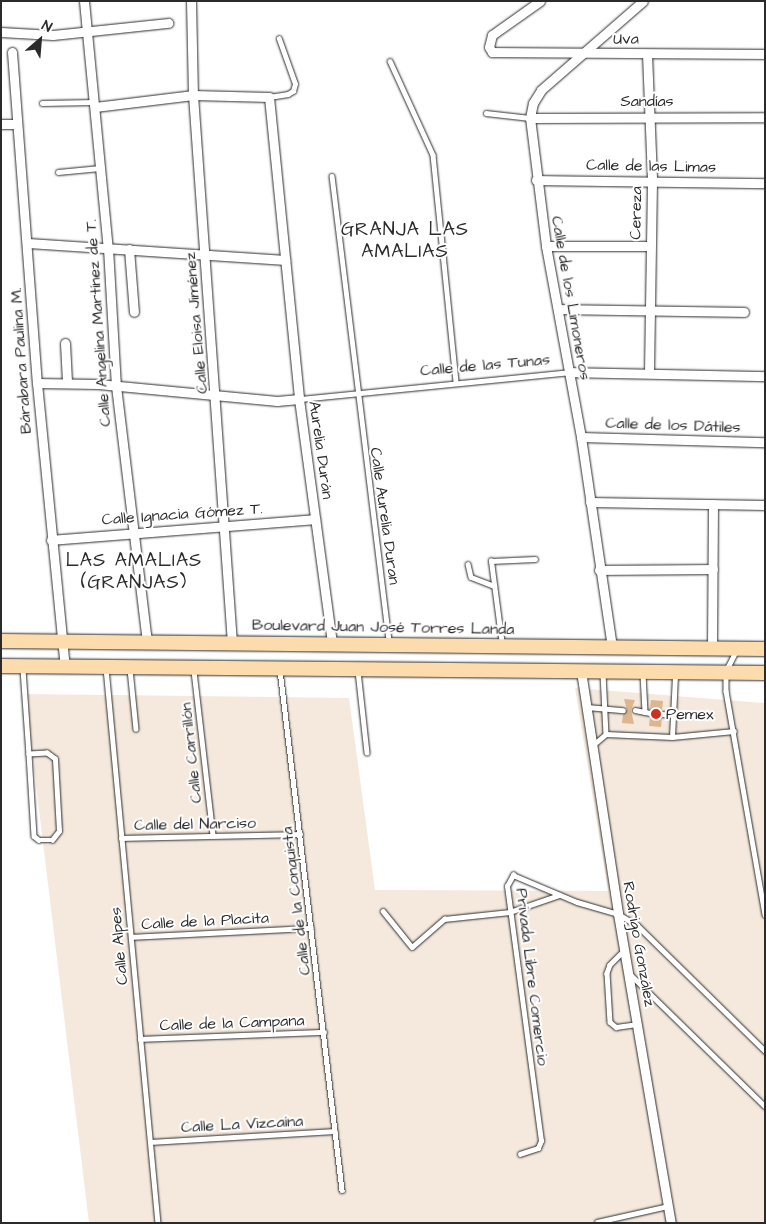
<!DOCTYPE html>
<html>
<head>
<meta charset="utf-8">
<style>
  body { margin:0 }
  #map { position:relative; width:766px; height:1224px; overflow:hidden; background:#fff; font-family:"Architects Daughter",sans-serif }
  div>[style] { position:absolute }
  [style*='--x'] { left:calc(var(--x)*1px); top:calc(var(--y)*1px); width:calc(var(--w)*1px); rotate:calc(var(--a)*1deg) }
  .built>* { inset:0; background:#f5e9dd }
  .building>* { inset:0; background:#ddb58e }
  .roads { filter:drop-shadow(0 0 1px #2b2b2b) drop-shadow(0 0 1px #2b2b2b) }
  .lane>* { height:4.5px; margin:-2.25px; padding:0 2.25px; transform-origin:2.25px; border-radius:2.25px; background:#fff }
  .street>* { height:9px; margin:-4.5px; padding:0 4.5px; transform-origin:4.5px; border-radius:4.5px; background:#fff }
  .primary>* { height:14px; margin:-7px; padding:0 7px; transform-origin:7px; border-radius:7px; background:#fcdcac }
  .dots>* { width:14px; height:14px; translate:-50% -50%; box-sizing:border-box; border:2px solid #fff; border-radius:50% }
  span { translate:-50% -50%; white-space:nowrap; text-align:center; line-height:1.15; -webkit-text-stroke:4px #fff; paint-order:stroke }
  .street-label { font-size:16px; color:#2b2b2b }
  .poi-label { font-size:16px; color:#2b2b2b }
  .left { translate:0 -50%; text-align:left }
  .quarter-label { font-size:19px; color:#2b2b2b; letter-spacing:1px }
  .frame { position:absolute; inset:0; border:2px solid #2b2b2b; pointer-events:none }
  .north { position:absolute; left:15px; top:15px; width:50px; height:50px; -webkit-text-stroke:4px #fff; paint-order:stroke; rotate:27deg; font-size:14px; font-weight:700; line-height:20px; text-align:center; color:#2b2b2b }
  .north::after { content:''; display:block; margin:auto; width:18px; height:22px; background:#2b2b2b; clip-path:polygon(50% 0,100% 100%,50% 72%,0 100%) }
</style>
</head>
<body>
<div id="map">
  <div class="built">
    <div style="clip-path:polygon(575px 688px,765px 703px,765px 1223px,89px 1223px,25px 694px,349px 698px,375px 890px,608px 891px)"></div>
  </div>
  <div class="building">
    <div style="clip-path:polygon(624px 699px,635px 700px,631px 710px,634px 724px,622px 723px,623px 714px,627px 710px)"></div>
    <div style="clip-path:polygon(651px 700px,663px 701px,662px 710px,658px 714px,662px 718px,661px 727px,649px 726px,650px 717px,654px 713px,650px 709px)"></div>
  </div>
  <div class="roads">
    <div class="lane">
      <div style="--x:390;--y:61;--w:103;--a:65.4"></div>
      <div style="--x:433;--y:155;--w:228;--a:84.2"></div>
      <div style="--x:269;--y:97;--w:19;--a:-9"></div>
      <div style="--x:288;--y:94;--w:6;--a:-31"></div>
      <div style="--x:293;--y:91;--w:7;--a:-74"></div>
      <div style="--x:295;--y:84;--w:48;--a:-109.6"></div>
      <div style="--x:42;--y:103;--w:52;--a:-1.1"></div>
      <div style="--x:486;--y:113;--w:44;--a:6.5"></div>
      <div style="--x:58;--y:172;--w:42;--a:-5.4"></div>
      <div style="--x:332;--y:176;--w:470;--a:83"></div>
      <div style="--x:300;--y:399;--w:270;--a:-5.7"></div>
      <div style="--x:468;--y:564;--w:13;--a:77"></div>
      <div style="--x:471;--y:577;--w:25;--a:21"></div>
      <div style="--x:502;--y:645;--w:85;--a:-97.5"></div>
      <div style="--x:491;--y:561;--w:44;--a:-2.6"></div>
      <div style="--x:736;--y:652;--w:22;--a:117"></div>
      <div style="--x:726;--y:672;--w:19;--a:90"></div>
      <div style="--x:726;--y:691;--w:227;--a:80.1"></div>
      <div style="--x:106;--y:668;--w:557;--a:84.65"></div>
      <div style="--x:23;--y:669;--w:85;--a:86"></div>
      <div style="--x:29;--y:754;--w:82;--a:86.5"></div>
      <div style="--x:34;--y:836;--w:6;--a:39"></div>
      <div style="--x:39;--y:840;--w:13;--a:0"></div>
      <div style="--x:52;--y:840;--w:11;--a:-52"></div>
      <div style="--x:59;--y:831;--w:72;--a:-93.2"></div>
      <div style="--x:55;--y:759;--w:10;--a:-143"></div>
      <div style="--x:47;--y:753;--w:18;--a:177"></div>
      <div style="--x:130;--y:669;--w:60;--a:84.3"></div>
      <div style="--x:280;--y:670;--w:524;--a:83.2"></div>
      <div style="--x:194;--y:671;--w:166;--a:83.4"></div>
      <div style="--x:358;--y:671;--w:82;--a:83.7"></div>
      <div style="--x:603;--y:673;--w:61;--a:87.2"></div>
      <div style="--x:606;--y:734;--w:66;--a:2.6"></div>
      <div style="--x:672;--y:737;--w:62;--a:-87.2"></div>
      <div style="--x:643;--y:674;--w:38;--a:87"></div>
      <div style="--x:587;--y:707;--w:36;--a:5"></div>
      <div style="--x:635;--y:710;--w:15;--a:11"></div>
      <div style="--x:662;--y:714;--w:11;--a:5"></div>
      <div style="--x:672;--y:737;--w:62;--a:-5.5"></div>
      <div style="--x:593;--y:745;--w:17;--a:-40"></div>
      <div style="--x:121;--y:838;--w:179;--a:-1.3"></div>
      <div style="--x:383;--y:911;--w:46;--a:51.1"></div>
      <div style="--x:412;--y:947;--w:43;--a:-41.2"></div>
      <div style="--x:444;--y:919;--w:66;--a:-6.1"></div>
      <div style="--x:510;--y:912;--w:52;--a:-19.1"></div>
      <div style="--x:131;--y:937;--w:180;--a:-2.9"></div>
      <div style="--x:624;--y:951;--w:20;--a:135"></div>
      <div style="--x:610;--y:965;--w:9;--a:111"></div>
      <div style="--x:607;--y:973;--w:49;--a:86.5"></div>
      <div style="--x:610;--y:1022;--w:8;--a:40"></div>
      <div style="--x:616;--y:1027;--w:22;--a:-8"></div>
      <div style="--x:630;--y:974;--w:189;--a:44.4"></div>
      <div style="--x:140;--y:1039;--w:184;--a:-2.2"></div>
      <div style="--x:150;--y:1142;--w:185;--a:-3.4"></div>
      <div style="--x:520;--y:1154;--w:19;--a:-18"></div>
      <div style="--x:538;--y:1148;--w:8;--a:-67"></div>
      <div style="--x:541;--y:1141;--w:257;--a:-97.6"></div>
      <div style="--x:507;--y:886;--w:13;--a:-61"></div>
      <div style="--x:513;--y:875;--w:69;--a:22.9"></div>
      <div style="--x:577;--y:902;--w:43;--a:16.3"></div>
      <div style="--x:618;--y:914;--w:22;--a:30"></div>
      <div style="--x:637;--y:925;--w:180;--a:44.5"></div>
      <div style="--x:597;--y:1222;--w:73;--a:-12.7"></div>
    </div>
    <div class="street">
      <div style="--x:84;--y:1;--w:248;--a:84.5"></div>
      <div style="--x:108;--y:248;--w:138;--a:86.7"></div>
      <div style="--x:116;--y:386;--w:258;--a:83.1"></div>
      <div style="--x:191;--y:1;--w:94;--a:88.8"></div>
      <div style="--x:193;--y:95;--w:549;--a:85.93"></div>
      <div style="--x:540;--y:1;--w:59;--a:144.7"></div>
      <div style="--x:492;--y:35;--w:12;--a:104"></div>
      <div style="--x:489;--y:47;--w:6;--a:59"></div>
      <div style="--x:492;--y:52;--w:273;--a:0.4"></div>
      <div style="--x:1;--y:32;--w:52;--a:3.3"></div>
      <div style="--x:53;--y:35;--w:116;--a:-6"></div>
      <div style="--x:12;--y:52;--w:332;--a:85.7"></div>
      <div style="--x:37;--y:383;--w:285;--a:84.4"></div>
      <div style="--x:647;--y:54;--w:127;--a:87.7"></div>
      <div style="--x:652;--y:181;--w:192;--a:90.9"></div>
      <div style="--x:95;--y:107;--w:99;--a:-7"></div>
      <div style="--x:193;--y:95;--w:76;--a:1.5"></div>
      <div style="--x:269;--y:97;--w:303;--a:84.3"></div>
      <div style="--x:299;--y:399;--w:247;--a:82.3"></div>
      <div style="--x:530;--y:118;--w:235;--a:-0.2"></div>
      <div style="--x:1;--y:124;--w:16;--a:0"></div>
      <div style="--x:536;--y:180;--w:229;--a:0.8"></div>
      <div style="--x:28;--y:243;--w:258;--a:3.8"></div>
      <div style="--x:546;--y:246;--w:104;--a:0"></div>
      <div style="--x:129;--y:249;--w:63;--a:85.5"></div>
      <div style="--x:559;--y:309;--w:185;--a:0.9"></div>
      <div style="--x:65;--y:343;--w:39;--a:87"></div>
      <div style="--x:569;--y:372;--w:196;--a:1.2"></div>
      <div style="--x:37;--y:383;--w:61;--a:0.9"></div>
      <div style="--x:98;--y:384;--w:180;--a:5.4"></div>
      <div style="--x:277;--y:401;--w:22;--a:-5"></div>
      <div style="--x:581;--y:437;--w:184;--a:1.6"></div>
      <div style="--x:590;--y:502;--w:175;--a:1"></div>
      <div style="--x:51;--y:540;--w:265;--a:-4.5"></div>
      <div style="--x:599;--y:570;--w:114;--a:-0.5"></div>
      <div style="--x:612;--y:647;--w:212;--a:-98.4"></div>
      <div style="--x:581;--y:437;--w:194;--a:-100.4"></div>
      <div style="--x:546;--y:246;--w:129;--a:-97.1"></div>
      <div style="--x:530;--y:118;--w:15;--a:-79"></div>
      <div style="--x:533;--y:103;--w:15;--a:-58"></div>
      <div style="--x:541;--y:90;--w:135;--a:-41.1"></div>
      <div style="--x:712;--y:648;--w:144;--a:-89.6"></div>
      <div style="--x:581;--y:671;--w:246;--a:81.3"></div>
      <div style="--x:618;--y:914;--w:314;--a:80.3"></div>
    </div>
    <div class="primary">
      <div style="--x:1;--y:641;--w:764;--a:0.6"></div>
      <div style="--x:1;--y:666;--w:764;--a:0.52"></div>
    </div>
  </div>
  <div class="dots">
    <div style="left:656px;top:714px;background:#c8321e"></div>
  </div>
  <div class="street-label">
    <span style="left:626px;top:39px;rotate:-1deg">Uva</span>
    <span style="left:647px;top:101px">Sandías</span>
    <span style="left:651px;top:166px;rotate:1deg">Calle de las Limas</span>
    <span style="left:636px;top:213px;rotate:-89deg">Cereza</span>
    <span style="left:571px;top:298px;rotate:80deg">Calle de los Limoneros</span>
    <span style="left:98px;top:323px;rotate:-94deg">Calle Angelina Martínez de T.</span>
    <span style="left:196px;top:323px;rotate:-95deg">Calle Eloisa Jiménez</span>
    <span style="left:21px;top:361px;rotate:-94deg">Bárabara Paulina M.</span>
    <span style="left:485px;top:365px;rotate:-5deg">Calle de las Tunas</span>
    <span style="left:673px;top:425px;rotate:2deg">Calle de los Dátiles</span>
    <span style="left:321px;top:450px;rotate:82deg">Aurelia Durán</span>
    <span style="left:182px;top:514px;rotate:-4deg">Calle Ignacia Gómez T.</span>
    <span style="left:385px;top:516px;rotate:82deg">Calle Aurelia Duran</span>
    <span style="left:383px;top:627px;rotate:1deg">Boulevard Juan José Torres Landa</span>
    <span style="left:191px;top:753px;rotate:-96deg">Calle Carrillón</span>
    <span style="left:195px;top:824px;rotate:-1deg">Calle del Narciso</span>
    <span style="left:296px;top:901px;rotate:-97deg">Calle de la Conquista</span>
    <span style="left:205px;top:921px;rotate:-3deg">Calle de la Placita</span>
    <span style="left:639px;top:944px;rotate:80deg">Rodrigo González</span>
    <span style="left:119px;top:946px;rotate:-95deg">Calle Alpes</span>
    <span style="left:532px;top:977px;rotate:83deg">Privada Libre Comercio</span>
    <span style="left:232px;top:1023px;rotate:-2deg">Calle de la Campana</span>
    <span style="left:242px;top:1124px;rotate:-3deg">Calle La Vizcaína</span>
  </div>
  <div class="poi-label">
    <span class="left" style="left:666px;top:714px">Pemex</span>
  </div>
  <div class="quarter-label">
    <span style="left:405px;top:241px">GRANJA LAS<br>AMALIAS</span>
    <span style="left:134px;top:572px">LAS AMALIAS<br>(GRANJAS)</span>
  </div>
  <div class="frame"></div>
  <div class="north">N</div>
</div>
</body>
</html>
